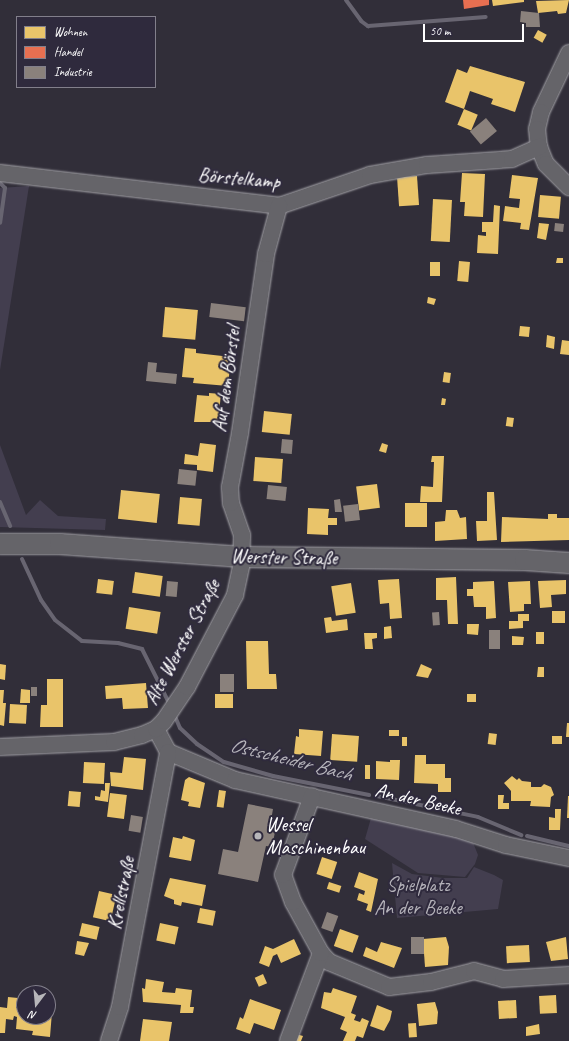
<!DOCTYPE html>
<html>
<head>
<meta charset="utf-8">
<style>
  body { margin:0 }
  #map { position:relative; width:569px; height:1041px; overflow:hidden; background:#312e39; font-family:Caveat,sans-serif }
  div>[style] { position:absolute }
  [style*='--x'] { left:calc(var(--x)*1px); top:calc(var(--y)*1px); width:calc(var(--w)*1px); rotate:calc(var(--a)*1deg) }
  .green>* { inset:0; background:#433e4f }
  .homes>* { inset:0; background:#e9c46a; transform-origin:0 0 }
  .shops>* { inset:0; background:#e76f51 }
  .industry>* { inset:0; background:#8a817c; transform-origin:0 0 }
  .stream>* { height:4px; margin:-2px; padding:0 2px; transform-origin:2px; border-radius:2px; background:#686571 }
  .roads { filter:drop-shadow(0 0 1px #a2a1a6) drop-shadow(0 0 1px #a2a1a6) }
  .minor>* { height:16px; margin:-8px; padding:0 8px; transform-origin:8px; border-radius:8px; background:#656469 }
  .major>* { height:20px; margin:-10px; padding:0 10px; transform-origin:10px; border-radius:10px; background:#656469 }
  .dots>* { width:11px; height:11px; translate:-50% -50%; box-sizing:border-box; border:2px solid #2f2a3d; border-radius:50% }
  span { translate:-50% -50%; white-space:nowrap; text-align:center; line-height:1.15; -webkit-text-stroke:4px #2f2a3d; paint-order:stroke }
  .street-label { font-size:20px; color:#fff }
  .poi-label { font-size:20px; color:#fff }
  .left { translate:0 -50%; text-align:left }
  .park-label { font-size:20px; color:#b5b3ba }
  .water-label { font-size:21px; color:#b6b4bb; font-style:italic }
  .legend { position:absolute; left:16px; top:16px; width:140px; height:72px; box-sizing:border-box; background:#2f2a3d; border:1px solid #827f8b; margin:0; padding:5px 7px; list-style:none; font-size:12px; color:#fff }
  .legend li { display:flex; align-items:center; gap:8px; height:20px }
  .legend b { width:20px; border:1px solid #827f8b }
  .north { position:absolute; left:16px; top:985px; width:40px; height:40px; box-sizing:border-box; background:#2f2a3d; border:1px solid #827f8b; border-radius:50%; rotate:196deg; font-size:11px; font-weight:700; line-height:16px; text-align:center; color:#fff }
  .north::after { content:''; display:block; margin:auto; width:14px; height:18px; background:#b7b6ba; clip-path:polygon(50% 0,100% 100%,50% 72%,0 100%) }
  .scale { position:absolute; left:423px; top:24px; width:101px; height:18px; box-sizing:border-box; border:2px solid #fff; border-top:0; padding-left:5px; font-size:12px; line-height:14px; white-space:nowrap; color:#fff; -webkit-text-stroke:3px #2f2a3d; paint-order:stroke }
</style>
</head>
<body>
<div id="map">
  <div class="green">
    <div style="clip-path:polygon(29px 186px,0 370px,0 188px)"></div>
    <div style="clip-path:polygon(0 445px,26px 515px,40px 500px,58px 516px,106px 519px,105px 530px,0 527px)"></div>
    <div style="clip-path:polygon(371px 818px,472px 840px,478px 855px,475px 864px,465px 877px,418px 873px,365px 839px)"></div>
    <div style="clip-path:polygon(392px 863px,412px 874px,443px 878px,467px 878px,474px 867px,494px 875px,503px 880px,498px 909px,397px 918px)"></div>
  </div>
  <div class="homes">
    <div style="clip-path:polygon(492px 0,524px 0,524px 2px,493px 6px)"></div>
    <div style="clip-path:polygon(569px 0,566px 13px,558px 14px,557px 11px,538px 13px,536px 1px)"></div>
    <div style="left:538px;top:30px;width:10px;height:9px;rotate:29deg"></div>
    <div style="clip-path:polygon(470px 66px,525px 82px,515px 112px,491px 104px,493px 99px,470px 91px,464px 109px,445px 102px,457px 69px,467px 73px)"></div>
    <div style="left:464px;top:109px;width:15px;height:17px;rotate:23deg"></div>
    <div style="clip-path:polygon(462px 173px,485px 174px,483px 217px,464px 216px,465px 202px,460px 202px)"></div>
    <div style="clip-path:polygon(512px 175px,538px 178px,529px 230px,520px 229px,521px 223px,503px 221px,505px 206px,519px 208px,520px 199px,509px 198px)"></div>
    <div style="left:417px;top:176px;width:29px;height:20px;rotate:86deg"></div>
    <div style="left:540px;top:195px;width:21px;height:22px;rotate:5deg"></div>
    <div style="left:433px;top:199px;width:19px;height:42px;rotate:3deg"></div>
    <div style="clip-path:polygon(494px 205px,500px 206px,498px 254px,477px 253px,478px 235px,486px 236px,486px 232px,482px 232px,482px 222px,493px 222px)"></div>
    <div style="clip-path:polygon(539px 223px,549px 224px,546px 240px,537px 238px)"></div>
    <div style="clip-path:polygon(557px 258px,563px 258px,563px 263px,556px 263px)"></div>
    <div style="left:459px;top:261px;width:11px;height:20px;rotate:5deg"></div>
    <div style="left:430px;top:262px;width:10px;height:14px"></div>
    <div style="clip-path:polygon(428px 297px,436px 299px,434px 305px,427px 303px)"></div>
    <div style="left:165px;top:307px;width:33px;height:30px;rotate:5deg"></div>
    <div style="left:520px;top:326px;width:10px;height:10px;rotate:6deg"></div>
    <div style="clip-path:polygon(547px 335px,555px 337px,554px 349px,546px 347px)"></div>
    <div style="clip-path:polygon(562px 340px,569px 341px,569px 355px,560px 354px)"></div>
    <div style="clip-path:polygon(185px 348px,196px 349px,196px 353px,231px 357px,228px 386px,193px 383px,194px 378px,182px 377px)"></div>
    <div style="left:444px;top:372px;width:7px;height:10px;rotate:8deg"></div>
    <div style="clip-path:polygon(209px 393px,221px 394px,218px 422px,194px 422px,197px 395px,209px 396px)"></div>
    <div style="clip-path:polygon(442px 398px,446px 399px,445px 405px,441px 405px)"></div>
    <div style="left:264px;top:411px;width:28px;height:21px;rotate:6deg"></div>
    <div style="left:507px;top:417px;width:7px;height:9px;rotate:8deg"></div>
    <div style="clip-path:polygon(200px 443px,216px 445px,213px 472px,197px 470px,197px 465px,184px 464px,185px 454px,198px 456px)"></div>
    <div style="clip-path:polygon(382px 443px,388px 445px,386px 453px,379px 451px)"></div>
    <div style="clip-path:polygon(432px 456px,444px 456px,442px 502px,420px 502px,421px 486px,433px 487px,434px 462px,431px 462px)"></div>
    <div style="left:255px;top:457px;width:28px;height:24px;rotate:4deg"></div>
    <div style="left:377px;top:484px;width:24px;height:21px;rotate:83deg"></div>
    <div style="left:121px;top:490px;width:39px;height:29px;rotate:6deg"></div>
    <div style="clip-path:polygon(487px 492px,494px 492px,497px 540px,477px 541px,476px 521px,487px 521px)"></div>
    <div style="left:180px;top:497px;width:22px;height:27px;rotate:5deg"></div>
    <div style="left:405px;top:503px;width:22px;height:24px"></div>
    <div style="clip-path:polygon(308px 508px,329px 509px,328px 518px,337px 518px,337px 525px,328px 525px,328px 535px,307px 534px)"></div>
    <div style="clip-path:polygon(446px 510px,457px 510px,460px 518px,466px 517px,467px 539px,435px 541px,435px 522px,445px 521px)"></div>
    <div style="clip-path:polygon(548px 514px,557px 514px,557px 518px,569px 518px,569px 540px,501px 542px,502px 517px,548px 519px)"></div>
    <div style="left:135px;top:572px;width:28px;height:21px;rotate:8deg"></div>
    <div style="clip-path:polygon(456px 577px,458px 624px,448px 624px,447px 600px,436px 600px,436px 578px)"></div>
    <div style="left:98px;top:579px;width:16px;height:14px;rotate:7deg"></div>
    <div style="clip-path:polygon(399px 579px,402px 618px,390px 619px,389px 603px,380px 604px,378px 580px)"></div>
    <div style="clip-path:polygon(566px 580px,566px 594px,551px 595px,552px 607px,540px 608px,538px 581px)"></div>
    <div style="clip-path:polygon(494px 581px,496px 618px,486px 619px,486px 607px,474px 607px,473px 596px,467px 596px,467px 589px,473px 589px,473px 582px)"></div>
    <div style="clip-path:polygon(530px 581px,531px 604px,524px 604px,524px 611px,510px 612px,508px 582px)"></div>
    <div style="left:351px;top:583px;width:30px;height:20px;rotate:81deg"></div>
    <div style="left:129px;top:607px;width:32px;height:22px;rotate:9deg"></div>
    <div style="left:552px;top:611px;width:13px;height:12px"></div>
    <div style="clip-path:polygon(518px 614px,529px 614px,529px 621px,523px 621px,523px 628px,509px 629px,509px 621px,518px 621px)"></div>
    <div style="clip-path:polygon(331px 617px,332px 621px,347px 619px,348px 630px,326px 633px,324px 618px)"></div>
    <div style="clip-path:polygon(467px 624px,479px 624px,478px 635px,467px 634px)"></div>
    <div style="clip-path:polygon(391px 626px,392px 638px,384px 639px,384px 627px)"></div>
    <div style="left:536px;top:632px;width:8px;height:12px"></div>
    <div style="clip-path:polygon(364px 633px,377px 633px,377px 638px,372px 639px,373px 649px,365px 649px)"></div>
    <div style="clip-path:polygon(512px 636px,524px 637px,523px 645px,512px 645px)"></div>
    <div style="clip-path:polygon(246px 641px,268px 641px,269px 674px,276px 674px,277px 689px,247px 689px)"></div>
    <div style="clip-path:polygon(0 664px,6px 665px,5px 680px,0 679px)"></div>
    <div style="clip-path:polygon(421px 664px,432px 669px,428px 678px,416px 676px)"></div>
    <div style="clip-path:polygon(538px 667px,544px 667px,544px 677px,537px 677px)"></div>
    <div style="clip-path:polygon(47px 679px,63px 679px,63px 727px,40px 727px,41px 705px,47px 705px)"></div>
    <div style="clip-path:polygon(146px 683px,148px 708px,123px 709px,122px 698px,106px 699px,105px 686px)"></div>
    <div style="clip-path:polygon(21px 689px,30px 690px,30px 703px,20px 703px)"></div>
    <div style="clip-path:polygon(0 690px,4px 690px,3px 703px,6px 703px,4px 726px,0 725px)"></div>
    <div style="left:233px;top:694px;width:14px;height:18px;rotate:90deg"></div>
    <div style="left:467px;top:694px;width:9px;height:8px"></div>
    <div style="left:10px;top:704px;width:17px;height:19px;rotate:3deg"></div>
    <div style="clip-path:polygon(567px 723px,569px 723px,569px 737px,566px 737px)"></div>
    <div style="clip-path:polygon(299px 729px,323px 731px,321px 756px,294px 754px,296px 736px,299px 737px)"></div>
    <div style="left:389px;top:730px;width:10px;height:6px"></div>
    <div style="left:489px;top:733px;width:8px;height:11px;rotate:7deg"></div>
    <div style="left:332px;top:734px;width:27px;height:26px;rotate:4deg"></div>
    <div style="left:552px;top:736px;width:10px;height:8px"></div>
    <div style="left:402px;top:737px;width:5px;height:9px"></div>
    <div style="clip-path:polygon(415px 755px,426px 755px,426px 764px,445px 764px,445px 778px,451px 778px,451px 792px,438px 792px,438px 784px,414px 783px)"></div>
    <div style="clip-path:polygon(124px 757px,146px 759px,143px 790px,111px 786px,110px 772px,122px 773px)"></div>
    <div style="clip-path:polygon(390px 760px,400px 760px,399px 780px,376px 779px,376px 761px,390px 762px)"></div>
    <div style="left:84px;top:762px;width:21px;height:21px;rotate:3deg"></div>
    <div style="left:365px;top:765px;width:5px;height:14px"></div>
    <div style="clip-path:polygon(512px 776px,517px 780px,519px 778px,522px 781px,531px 782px,531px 787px,541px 787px,544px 784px,551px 787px,554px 795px,551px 797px,550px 807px,530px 806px,531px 801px,511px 801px,511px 791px,504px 783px)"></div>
    <div style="clip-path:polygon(189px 777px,205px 783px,200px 808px,188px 806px,189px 802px,181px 800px,185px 780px)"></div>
    <div style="clip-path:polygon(105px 783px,110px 783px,108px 802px,95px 800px,95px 796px,100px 797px,101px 790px,105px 791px)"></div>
    <div style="left:219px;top:790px;width:7px;height:17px;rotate:8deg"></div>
    <div style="left:69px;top:791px;width:12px;height:15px;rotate:5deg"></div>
    <div style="left:110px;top:793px;width:17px;height:24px;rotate:7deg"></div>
    <div style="clip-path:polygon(498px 795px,504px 795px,503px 803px,509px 803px,509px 809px,498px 809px)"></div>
    <div style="clip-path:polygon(568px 796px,569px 796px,569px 818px,567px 818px)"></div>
    <div style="clip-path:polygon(555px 809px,561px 809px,560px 830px,549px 830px,549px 817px,555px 818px)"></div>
    <div style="clip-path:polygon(183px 836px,195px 840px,191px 861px,169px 857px,173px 837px,182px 839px)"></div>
    <div style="left:322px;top:857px;width:16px;height:18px;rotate:18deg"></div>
    <div style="clip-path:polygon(359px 872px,378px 879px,371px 912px,366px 910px,368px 904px,357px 900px,359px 893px,364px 895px,365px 891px,354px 887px)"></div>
    <div style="clip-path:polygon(170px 878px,206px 885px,202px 906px,182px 902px,181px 906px,174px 904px,174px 900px,164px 896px)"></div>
    <div style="left:329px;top:882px;width:13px;height:7px;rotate:18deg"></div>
    <div style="left:99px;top:891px;width:18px;height:27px;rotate:13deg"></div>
    <div style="left:200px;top:908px;width:16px;height:15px;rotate:11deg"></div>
    <div style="left:82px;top:923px;width:18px;height:13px;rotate:13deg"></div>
    <div style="left:160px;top:923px;width:19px;height:18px;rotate:12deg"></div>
    <div style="left:340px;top:929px;width:20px;height:18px;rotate:20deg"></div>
    <div style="clip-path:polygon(446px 937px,449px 947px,448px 965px,425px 967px,423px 939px)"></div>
    <div style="clip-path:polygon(566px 937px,568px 959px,551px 961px,546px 942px)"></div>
    <div style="clip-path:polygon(294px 939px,301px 954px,281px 963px,277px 954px,273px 956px,269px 967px,259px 963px,265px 946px,273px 949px)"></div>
    <div style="clip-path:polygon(77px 941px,89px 943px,84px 956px,75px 954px)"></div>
    <div style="clip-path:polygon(381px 942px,402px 948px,394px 968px,363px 956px,366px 947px,377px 952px)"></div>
    <div style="left:529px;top:945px;width:17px;height:23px;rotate:87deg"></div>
    <div style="left:263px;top:974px;width:10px;height:9px;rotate:66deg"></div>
    <div style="clip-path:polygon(146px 979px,164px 982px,162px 992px,175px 993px,176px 988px,192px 990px,190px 1007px,194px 1007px,193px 1013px,180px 1013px,181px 1005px,143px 1002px,142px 988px,145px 989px)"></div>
    <div style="clip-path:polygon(333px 988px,357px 996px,351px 1013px,356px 1015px,354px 1020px,360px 1022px,362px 1018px,369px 1021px,363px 1038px,357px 1036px,355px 1041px,343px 1041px,347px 1032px,340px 1029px,345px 1017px,321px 1008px,324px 992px,331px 993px)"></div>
    <div style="left:556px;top:995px;width:18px;height:17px;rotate:87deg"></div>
    <div style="clip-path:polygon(8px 997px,18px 998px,16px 1008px,24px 1009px,24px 1017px,48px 1017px,48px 1011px,52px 1012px,50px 1037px,32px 1035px,33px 1031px,16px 1029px,17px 1017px,14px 1016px,13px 1020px,6px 1019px,5px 1033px,0 1033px,0 1007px,7px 1008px)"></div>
    <div style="clip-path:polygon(250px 999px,281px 1010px,274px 1030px,254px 1023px,250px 1034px,236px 1029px,240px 1017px,243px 1019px)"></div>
    <div style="left:516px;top:1000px;width:18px;height:18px;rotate:87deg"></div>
    <div style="clip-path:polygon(435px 1002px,438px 1012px,437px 1024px,419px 1026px,417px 1004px)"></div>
    <div style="clip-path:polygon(377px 1005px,392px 1011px,390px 1020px,384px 1031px,370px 1026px)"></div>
    <div style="clip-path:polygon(143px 1019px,172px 1022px,169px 1041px,140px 1041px)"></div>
    <div style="left:416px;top:1023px;width:14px;height:8px;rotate:86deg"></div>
    <div style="clip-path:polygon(539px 1024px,540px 1034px,526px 1036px,526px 1027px)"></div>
    <div style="clip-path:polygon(296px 1034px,303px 1036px,301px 1041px,294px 1041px)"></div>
  </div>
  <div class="shops">
    <div style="clip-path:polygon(463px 0,489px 0,489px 5px,464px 9px)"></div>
  </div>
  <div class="industry">
    <div style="clip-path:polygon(521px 11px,539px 13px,540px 27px,526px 27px,526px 23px,520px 22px)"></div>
    <div style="left:486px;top:118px;width:17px;height:21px;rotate:50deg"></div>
    <div style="left:555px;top:223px;width:9px;height:8px;rotate:6deg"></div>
    <div style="left:211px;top:303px;width:35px;height:14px;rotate:7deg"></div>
    <div style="clip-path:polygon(148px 362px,157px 363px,156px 372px,177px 374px,176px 384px,146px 381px)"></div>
    <div style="left:282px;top:439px;width:11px;height:14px;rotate:5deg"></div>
    <div style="left:179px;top:469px;width:18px;height:15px;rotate:6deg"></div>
    <div style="left:268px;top:485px;width:19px;height:14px;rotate:6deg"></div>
    <div style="clip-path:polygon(340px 499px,342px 512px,335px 512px,334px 500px)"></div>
    <div style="left:358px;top:504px;width:16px;height:15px;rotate:83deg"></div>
    <div style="left:167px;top:581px;width:11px;height:15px;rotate:5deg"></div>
    <div style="left:439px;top:612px;width:13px;height:7px;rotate:86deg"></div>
    <div style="left:489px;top:630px;width:11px;height:19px"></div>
    <div style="left:220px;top:674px;width:14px;height:18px"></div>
    <div style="left:31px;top:687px;width:6px;height:9px"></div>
    <div style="clip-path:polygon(248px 804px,273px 809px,270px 826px,276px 827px,272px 847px,266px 846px,258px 882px,218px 874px,223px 849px,238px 852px)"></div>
    <div style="left:131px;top:815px;width:12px;height:16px;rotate:9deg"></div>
    <div style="left:327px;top:912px;width:12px;height:17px;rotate:20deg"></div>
    <div style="left:424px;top:937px;width:17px;height:13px;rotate:90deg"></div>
  </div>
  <div class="stream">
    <div style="--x:346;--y:0;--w:26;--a:54"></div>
    <div style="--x:361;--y:21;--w:9;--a:36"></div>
    <div style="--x:368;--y:26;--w:118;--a:-4.4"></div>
    <div style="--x:0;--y:183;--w:7;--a:45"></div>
    <div style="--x:5;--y:188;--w:35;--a:98"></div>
    <div style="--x:0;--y:502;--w:26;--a:67"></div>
    <div style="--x:22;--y:559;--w:45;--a:65.1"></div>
    <div style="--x:41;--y:600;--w:24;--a:55"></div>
    <div style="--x:55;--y:620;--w:34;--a:38"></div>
    <div style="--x:82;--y:641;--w:36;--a:3"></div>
    <div style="--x:118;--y:643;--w:25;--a:14"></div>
    <div style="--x:142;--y:649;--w:63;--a:63.4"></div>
    <div style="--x:174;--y:714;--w:15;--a:67"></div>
    <div style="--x:180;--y:728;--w:23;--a:43"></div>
    <div style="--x:197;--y:744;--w:32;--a:34"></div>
    <div style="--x:224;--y:762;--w:51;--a:15.9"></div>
    <div style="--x:273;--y:776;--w:98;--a:11.2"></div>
    <div style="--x:377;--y:796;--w:103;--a:11.7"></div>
    <div style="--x:478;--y:817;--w:47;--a:22.7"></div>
    <div style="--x:527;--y:836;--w:43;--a:13.4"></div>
  </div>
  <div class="roads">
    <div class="minor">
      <div style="--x:569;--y:53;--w:65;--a:115.4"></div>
      <div style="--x:541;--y:112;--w:17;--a:103"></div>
      <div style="--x:537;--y:129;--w:18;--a:84"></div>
      <div style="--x:539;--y:147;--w:18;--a:68"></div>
      <div style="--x:546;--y:164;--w:33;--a:45"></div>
      <div style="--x:0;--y:173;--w:281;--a:6.7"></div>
      <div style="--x:279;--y:206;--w:96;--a:-18.8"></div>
      <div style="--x:370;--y:175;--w:58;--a:-10"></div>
      <div style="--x:427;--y:165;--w:85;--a:-4"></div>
      <div style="--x:512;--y:159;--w:30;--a:-24"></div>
      <div style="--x:156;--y:729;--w:26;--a:62"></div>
      <div style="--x:168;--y:752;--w:73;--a:22.7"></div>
      <div style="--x:235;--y:780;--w:226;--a:12.5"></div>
      <div style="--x:456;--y:829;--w:52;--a:17.7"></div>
      <div style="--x:506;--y:845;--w:64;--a:11.7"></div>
      <div style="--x:0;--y:747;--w:114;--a:-2.5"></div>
      <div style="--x:114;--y:742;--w:29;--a:-14"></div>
      <div style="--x:142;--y:735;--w:15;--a:-23"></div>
      <div style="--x:156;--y:729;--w:11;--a:-45"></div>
      <div style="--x:164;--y:721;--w:41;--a:-55.9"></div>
      <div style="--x:187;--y:687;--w:104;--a:-62.4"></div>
      <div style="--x:235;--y:595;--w:30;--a:-78"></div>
      <div style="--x:241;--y:566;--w:31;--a:-88"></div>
      <div style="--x:242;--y:535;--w:34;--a:-109"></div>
      <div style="--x:231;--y:503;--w:16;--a:-94"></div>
      <div style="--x:230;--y:487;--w:55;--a:-79.5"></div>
      <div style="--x:240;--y:433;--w:181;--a:-81.7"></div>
      <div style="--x:266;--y:254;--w:50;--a:-74.8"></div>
      <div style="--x:321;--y:953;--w:12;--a:48"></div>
      <div style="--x:329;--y:962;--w:65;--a:22.6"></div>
      <div style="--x:389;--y:987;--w:42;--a:-6.8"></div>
      <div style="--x:431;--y:982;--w:44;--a:-14.3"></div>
      <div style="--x:474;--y:971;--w:30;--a:15"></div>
      <div style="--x:503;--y:979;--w:66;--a:-3.5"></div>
      <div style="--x:109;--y:1041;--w:36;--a:-72"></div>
      <div style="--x:120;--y:1007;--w:259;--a:-79.3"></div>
      <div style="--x:288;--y:1041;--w:94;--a:-69.4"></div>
      <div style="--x:321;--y:953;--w:58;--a:-118.8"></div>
      <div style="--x:293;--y:902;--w:29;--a:-110"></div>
      <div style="--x:283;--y:875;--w:84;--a:-69.8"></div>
    </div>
    <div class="major">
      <div style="--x:0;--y:544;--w:60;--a:0"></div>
      <div style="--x:60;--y:544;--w:183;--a:4.1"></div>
      <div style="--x:243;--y:557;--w:282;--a:0.6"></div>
      <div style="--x:525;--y:560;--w:44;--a:3.9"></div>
    </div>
  </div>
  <div class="dots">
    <div style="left:258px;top:836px;background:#b7b6ba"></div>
  </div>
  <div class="street-label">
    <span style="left:239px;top:178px;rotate:5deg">Börstelkamp</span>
    <span style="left:226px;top:379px;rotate:-82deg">Auf dem Börstel</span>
    <span style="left:284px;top:557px;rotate:1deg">Werster Straße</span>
    <span style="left:182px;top:642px;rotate:-62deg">Alte Werster Straße</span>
    <span style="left:418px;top:799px;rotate:13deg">An der Beeke</span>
    <span style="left:121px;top:893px;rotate:-79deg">Krellstraße</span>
  </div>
  <div class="poi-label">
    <span class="left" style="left:266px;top:836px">Wessel<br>Maschinenbau</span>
  </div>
  <div class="park-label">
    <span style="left:418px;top:896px">Spielplatz<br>An der Beeke</span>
  </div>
  <div class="water-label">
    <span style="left:291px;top:759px;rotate:14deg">Ostscheider Bach</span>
  </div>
  <ul class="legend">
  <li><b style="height:11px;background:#e9c46a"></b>Wohnen</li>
  <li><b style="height:11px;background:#e76f51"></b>Handel</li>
  <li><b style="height:11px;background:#8a817c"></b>Industrie</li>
  </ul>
  <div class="north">N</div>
  <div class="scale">50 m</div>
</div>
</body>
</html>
